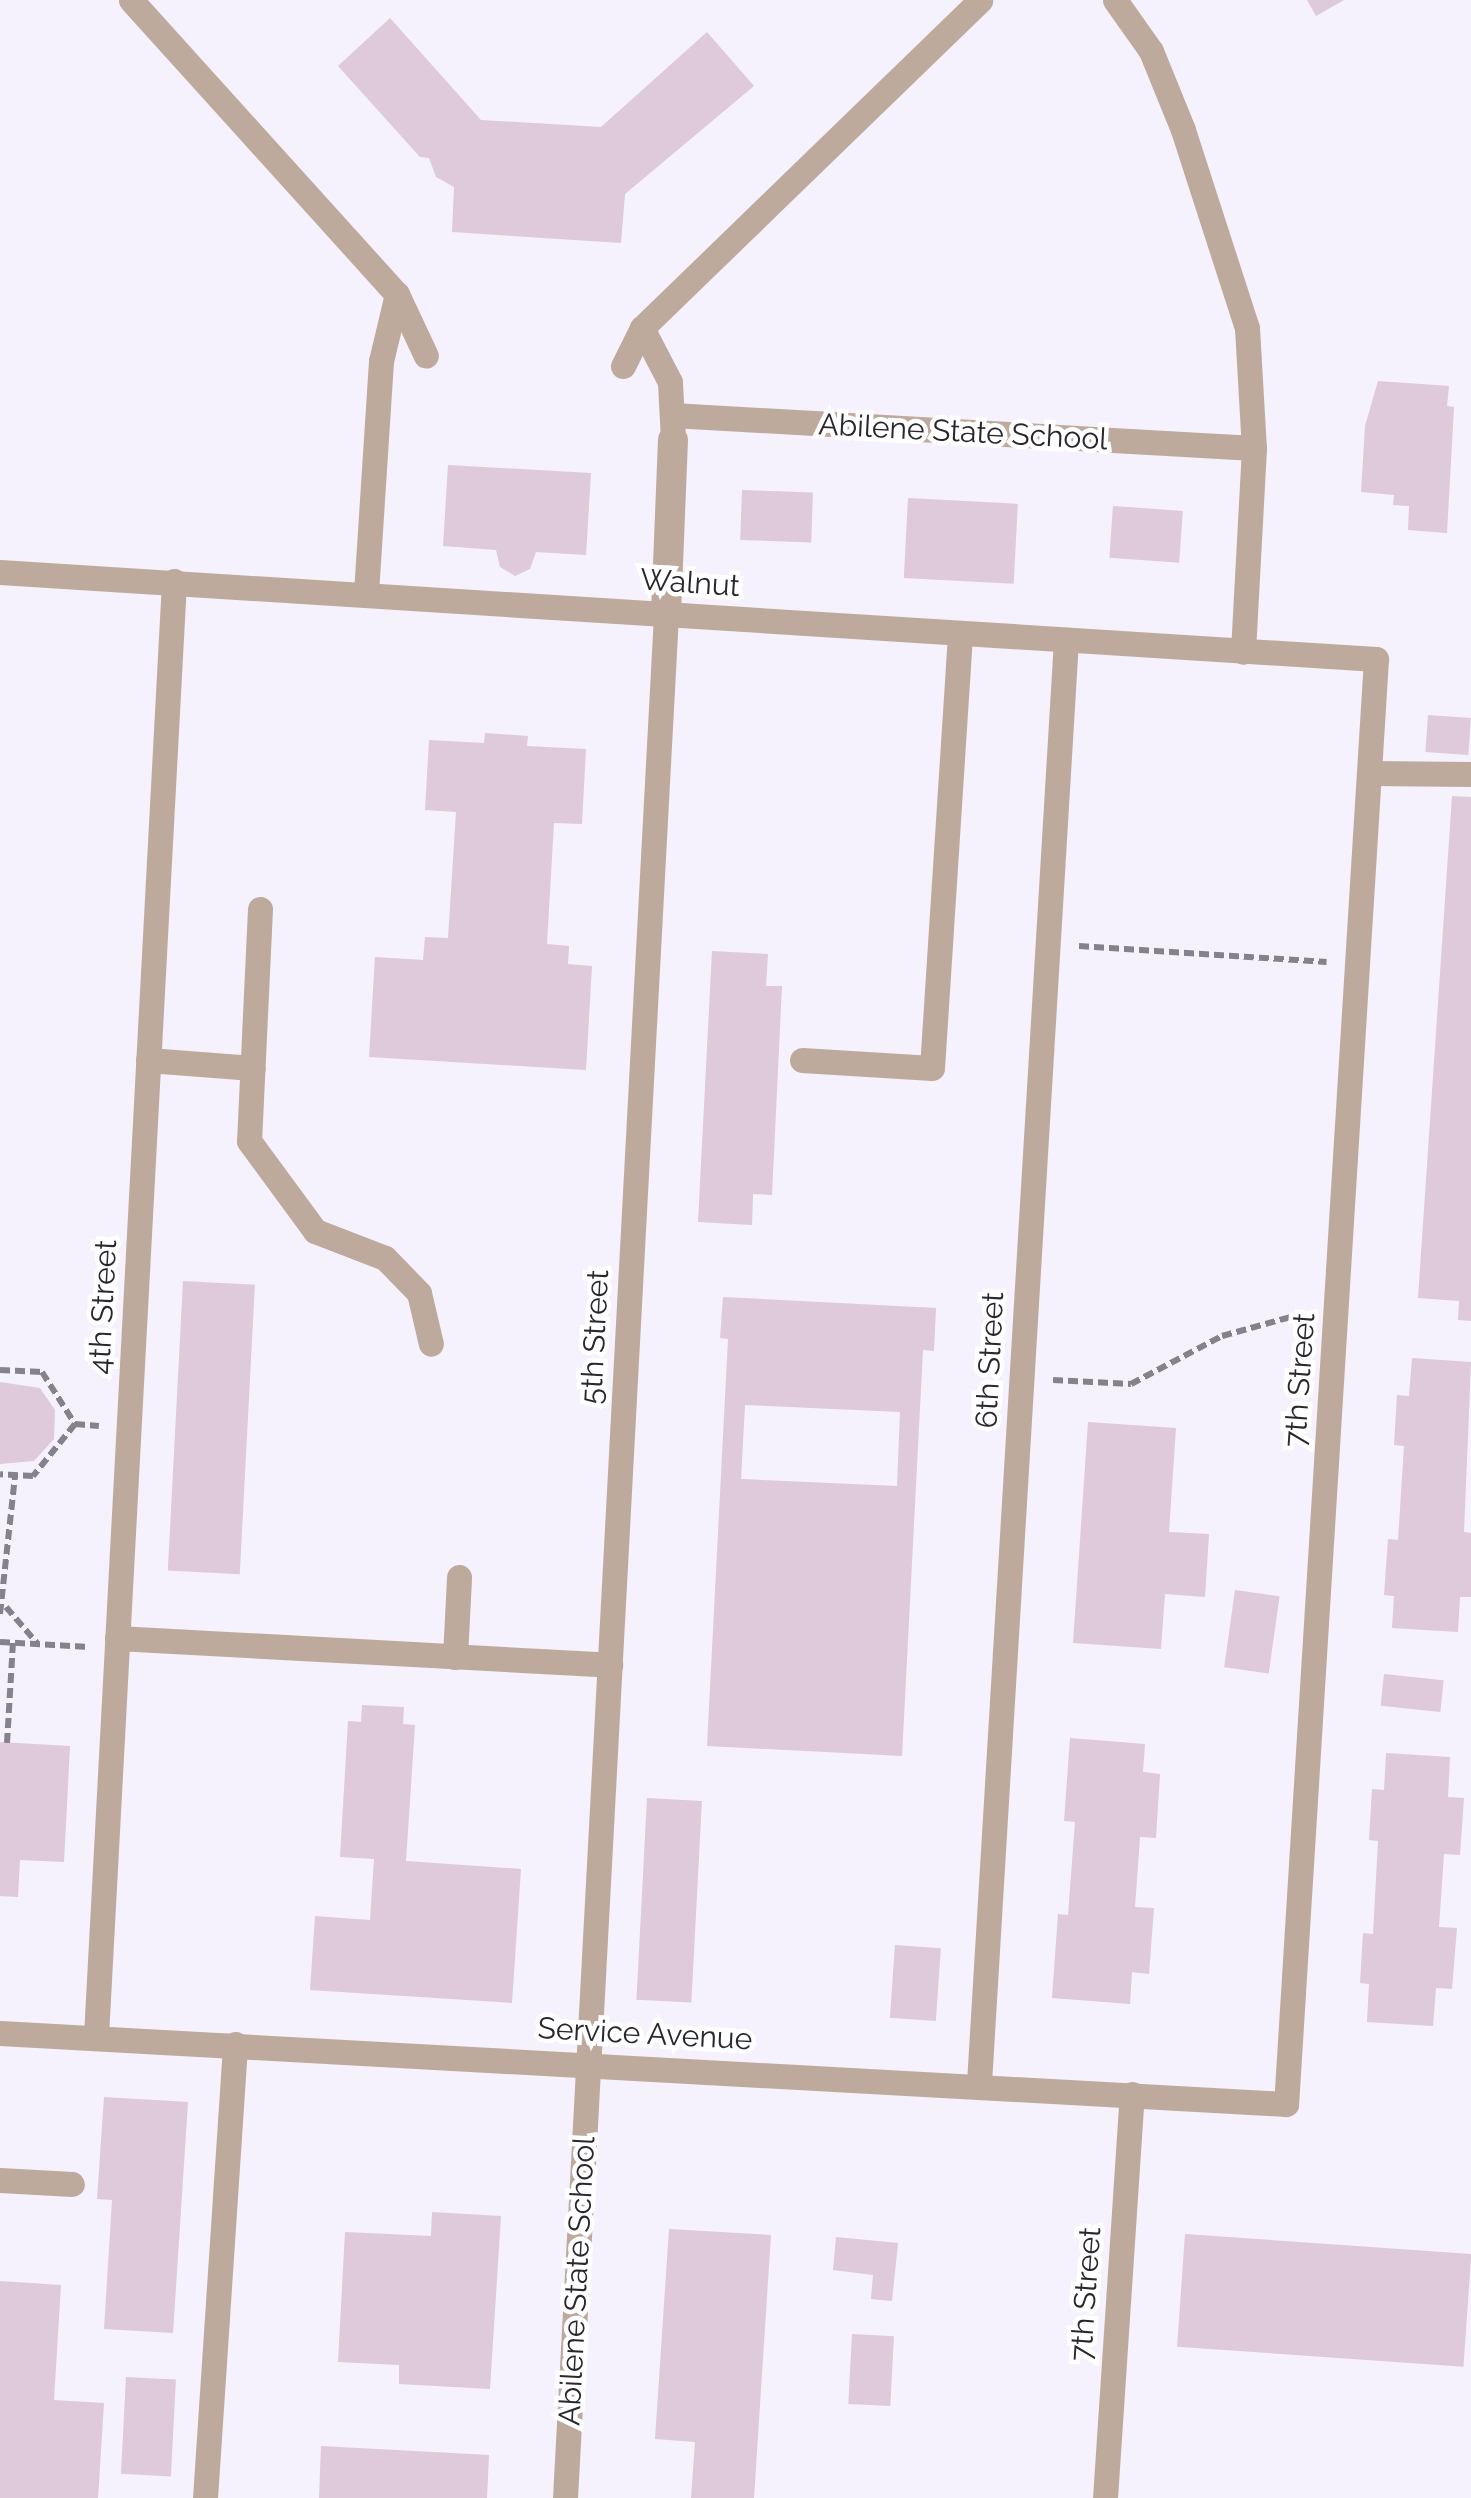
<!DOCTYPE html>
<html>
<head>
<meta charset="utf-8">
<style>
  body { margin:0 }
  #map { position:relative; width:1471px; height:2498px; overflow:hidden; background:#f5f1fd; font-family:Raleway,sans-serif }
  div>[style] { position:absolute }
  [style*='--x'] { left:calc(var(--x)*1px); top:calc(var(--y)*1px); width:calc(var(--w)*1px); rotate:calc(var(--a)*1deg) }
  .building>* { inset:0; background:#decad8; transform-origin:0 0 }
  .path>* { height:6px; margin-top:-3px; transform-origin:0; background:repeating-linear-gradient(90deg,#85828c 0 10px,transparent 0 15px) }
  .service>* { height:25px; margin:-12.5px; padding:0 12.5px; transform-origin:12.5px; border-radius:12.5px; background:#bdaa9c }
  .minor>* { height:30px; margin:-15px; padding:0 15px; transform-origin:15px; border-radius:15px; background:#bdaa9c }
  span { translate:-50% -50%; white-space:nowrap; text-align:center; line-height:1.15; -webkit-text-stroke:9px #fff; paint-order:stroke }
  .street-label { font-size:30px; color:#29262e }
</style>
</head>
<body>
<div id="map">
  <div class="building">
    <div style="clip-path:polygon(1307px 0,1344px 0,1316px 16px)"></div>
    <div style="clip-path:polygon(390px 18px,481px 120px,601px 127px,707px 32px,754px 86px,625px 194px,621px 243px,452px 232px,454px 187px,436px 177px,429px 158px,420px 157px,338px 66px)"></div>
    <div style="clip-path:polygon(1378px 381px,1449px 386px,1447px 406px,1454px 407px,1447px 533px,1408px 530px,1409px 506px,1393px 505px,1394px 495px,1361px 492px,1365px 426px)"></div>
    <div style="clip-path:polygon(448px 465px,591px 473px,586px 555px,536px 552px,530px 569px,515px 576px,500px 567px,496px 550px,443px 546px)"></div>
    <div style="left:742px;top:490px;width:71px;height:50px;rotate:2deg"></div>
    <div style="left:908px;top:498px;width:110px;height:80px;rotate:3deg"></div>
    <div style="left:1113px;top:506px;width:70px;height:52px;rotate:4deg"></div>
    <div style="left:1428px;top:715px;width:43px;height:37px;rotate:4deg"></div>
    <div style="clip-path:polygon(485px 733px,528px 736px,527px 746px,586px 749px,582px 824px,554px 823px,547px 944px,569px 946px,568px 964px,592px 966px,586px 1070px,369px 1057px,375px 957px,423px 960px,425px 937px,448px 938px,456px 812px,425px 810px,429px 740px,484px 743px)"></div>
    <div style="clip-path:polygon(1452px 796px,1471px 797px,1471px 1321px,1458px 1320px,1459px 1301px,1418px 1298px)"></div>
    <div style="clip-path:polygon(712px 951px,768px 954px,766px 986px,782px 986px,772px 1195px,753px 1194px,752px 1225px,698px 1222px)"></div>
    <div style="left:183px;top:1281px;width:72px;height:290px;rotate:3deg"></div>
    <div style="clip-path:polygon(evenodd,723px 1297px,936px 1308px,934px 1351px,923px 1350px,902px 1756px,707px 1746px,728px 1339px,720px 1338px,723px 1297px,745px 1405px,900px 1412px,897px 1486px,741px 1479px,745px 1405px)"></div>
    <div style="clip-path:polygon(1412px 1358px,1471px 1362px,1464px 1532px,1471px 1533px,1471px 1597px,1460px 1597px,1458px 1632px,1392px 1628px,1394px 1596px,1384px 1595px,1388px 1539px,1398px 1540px,1404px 1446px,1394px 1445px,1397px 1395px,1409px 1396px)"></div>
    <div style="clip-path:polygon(0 1382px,40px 1388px,55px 1410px,54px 1439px,34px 1461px,0 1464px)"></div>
    <div style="clip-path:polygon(1088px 1422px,1176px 1428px,1169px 1532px,1209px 1534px,1205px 1597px,1165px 1594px,1161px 1649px,1073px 1643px)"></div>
    <div style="left:1235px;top:1590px;width:45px;height:78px;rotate:8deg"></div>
    <div style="left:1384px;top:1674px;width:60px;height:32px;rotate:6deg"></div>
    <div style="clip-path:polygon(362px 1705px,404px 1707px,403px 1724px,415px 1725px,406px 1861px,521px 1869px,512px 2003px,310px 1990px,315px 1916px,370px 1920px,374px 1859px,340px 1857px,348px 1721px,361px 1722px)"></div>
    <div style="clip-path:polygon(1070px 1738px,1145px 1744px,1143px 1772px,1160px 1774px,1156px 1838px,1140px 1837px,1135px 1907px,1154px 1908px,1149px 1974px,1132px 1972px,1130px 2004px,1052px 1998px,1058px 1914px,1068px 1915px,1075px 1822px,1064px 1821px)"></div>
    <div style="clip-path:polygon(0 1742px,70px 1746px,64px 1862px,20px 1860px,18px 1897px,0 1896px)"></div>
    <div style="clip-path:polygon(1386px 1753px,1450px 1757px,1448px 1797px,1464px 1798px,1460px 1855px,1444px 1854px,1439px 1927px,1457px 1928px,1452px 1989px,1436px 1988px,1433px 2026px,1367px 2022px,1369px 1984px,1360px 1983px,1363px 1933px,1373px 1934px,1378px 1841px,1369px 1840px,1372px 1789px,1384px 1790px)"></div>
    <div style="left:647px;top:1798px;width:55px;height:202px;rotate:3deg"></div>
    <div style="left:895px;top:1945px;width:46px;height:73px;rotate:4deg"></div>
    <div style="clip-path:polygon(104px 2097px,188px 2102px,173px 2333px,104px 2329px,112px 2200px,97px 2199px)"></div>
    <div style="clip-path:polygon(432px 2212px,501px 2216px,490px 2389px,399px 2384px,399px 2365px,338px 2362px,345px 2232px,431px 2236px)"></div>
    <div style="clip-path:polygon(669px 2229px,771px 2235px,754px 2498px,691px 2498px,695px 2442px,655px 2439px)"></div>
    <div style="left:1185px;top:2234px;width:287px;height:113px;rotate:4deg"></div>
    <div style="clip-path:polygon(836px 2237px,898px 2243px,892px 2301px,871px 2299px,873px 2275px,833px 2270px)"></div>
    <div style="clip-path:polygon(0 2281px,61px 2285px,54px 2400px,104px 2403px,98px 2498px,0 2498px)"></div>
    <div style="left:852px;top:2334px;width:42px;height:70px;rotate:3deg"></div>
    <div style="left:126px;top:2377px;width:50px;height:97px;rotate:3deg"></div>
    <div style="clip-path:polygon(321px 2446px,489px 2455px,487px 2498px,319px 2498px)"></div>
  </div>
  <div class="path">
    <div style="--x:1079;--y:946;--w:248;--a:3.7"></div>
    <div style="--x:0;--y:1370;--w:42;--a:2.7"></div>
    <div style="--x:42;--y:1372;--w:62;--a:57.6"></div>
    <div style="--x:75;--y:1424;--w:67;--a:128.9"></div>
    <div style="--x:33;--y:1476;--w:33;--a:-177"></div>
    <div style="--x:1053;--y:1380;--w:78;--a:2.9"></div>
    <div style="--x:1131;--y:1384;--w:103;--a:-27.8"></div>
    <div style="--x:1222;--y:1336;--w:86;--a:-15.5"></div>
    <div style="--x:75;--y:1424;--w:24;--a:5"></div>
    <div style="--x:6;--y:1607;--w:48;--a:49.3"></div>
    <div style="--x:0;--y:1614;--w:140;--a:-83.8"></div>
    <div style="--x:0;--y:1642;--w:89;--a:3.2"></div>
    <div style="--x:7;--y:1743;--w:101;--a:-86.6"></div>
  </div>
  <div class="service">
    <div style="--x:131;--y:0;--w:396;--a:47.9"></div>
    <div style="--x:397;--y:294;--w:69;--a:103.4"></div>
    <div style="--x:381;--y:361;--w:232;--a:93.7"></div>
    <div style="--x:1115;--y:0;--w:62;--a:54.8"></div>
    <div style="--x:1151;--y:51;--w:85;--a:67.9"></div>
    <div style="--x:1183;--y:130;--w:208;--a:72.1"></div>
    <div style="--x:1247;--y:328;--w:120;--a:86.7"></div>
    <div style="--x:1254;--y:448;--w:204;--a:93.1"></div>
    <div style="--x:397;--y:294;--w:68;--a:64.9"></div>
    <div style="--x:623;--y:366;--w:42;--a:-63.4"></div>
    <div style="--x:672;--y:415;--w:583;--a:3.25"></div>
    <div style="--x:673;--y:440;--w:58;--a:-93"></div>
    <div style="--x:670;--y:382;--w:61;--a:-117.4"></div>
    <div style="--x:642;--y:328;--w:471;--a:-44.1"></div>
    <div style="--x:0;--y:572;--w:1379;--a:3.62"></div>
    <div style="--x:1376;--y:659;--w:1448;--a:93.56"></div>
    <div style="--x:1286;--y:2104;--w:1288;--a:-176.84"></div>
    <div style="--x:1370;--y:773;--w:101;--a:0.6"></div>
    <div style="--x:260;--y:909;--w:232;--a:92.7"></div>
    <div style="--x:249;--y:1141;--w:112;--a:53.7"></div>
    <div style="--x:315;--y:1231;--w:75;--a:21.1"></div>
    <div style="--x:385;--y:1258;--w:49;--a:45.8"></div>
    <div style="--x:419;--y:1293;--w:52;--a:76.8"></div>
    <div style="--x:148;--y:1060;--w:105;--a:4.4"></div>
    <div style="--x:802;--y:1060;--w:130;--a:3.5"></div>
    <div style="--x:932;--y:1068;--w:436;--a:-86.3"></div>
    <div style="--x:117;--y:1638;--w:494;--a:3.1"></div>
    <div style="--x:455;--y:1657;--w:80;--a:-87.1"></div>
    <div style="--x:96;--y:2036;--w:1457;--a:-86.93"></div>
    <div style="--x:979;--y:2083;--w:1446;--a:-86.55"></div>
    <div style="--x:0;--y:2180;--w:72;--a:3.2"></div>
    <div style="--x:205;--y:2498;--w:455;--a:-86.2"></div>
    <div style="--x:565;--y:2498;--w:1887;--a:-86.93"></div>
    <div style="--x:1105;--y:2498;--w:405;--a:-86.2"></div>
  </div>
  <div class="minor">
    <div style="--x:666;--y:614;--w:174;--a:-87.7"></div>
  </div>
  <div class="street-label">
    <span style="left:963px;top:432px;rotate:3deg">Abilene State School</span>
    <span style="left:690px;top:583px;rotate:4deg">Walnut</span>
    <span style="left:103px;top:1307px;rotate:-87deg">4th Street</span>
    <span style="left:595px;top:1337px;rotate:-87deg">5th Street</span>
    <span style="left:990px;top:1360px;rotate:-87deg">6th Street</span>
    <span style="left:1300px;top:1380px;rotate:-86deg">7th Street</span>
    <span style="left:645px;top:2034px;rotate:3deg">Service Avenue</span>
    <span style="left:577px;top:2281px;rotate:-87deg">Abilene State School</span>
    <span style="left:1086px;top:2294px;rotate:-86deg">7th Street</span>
  </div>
</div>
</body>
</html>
